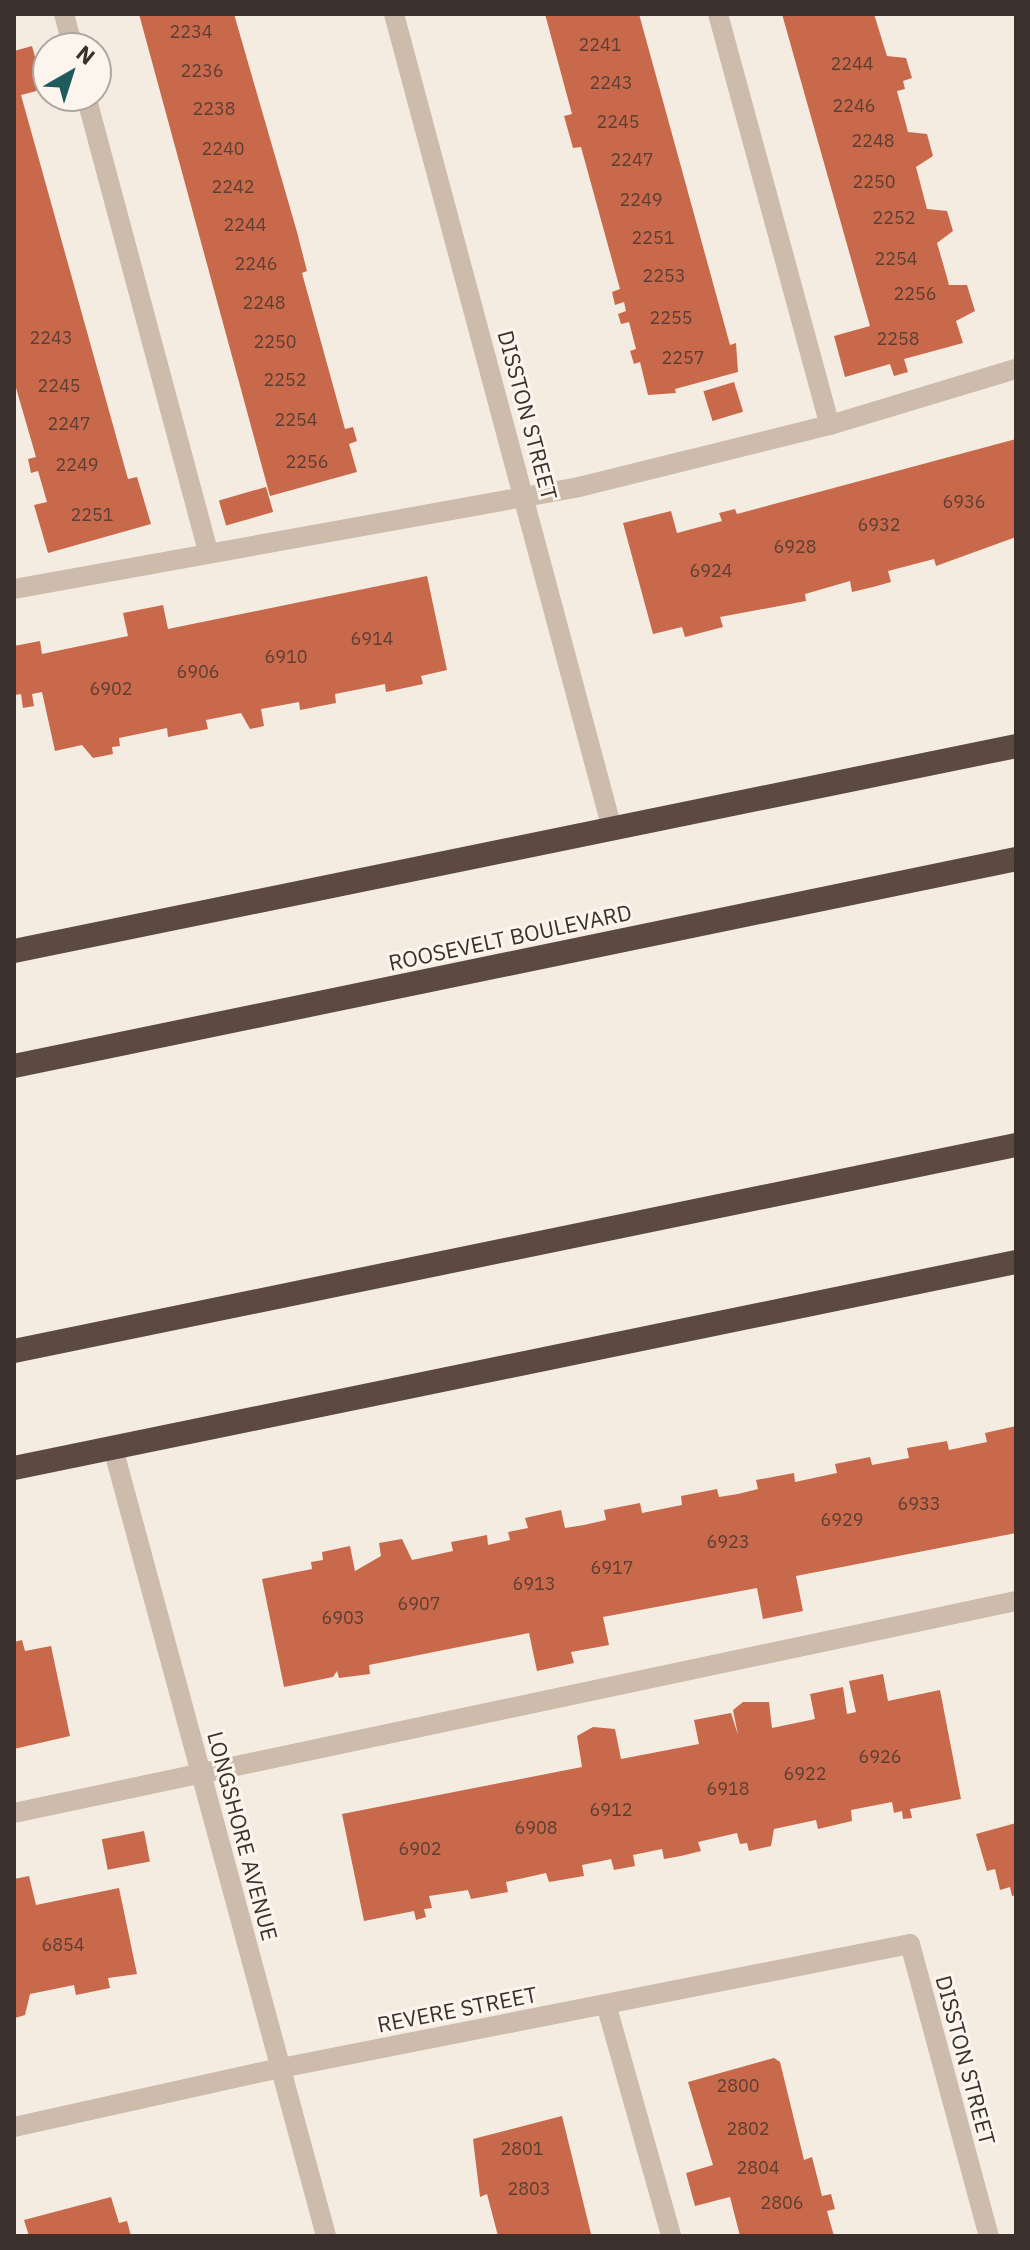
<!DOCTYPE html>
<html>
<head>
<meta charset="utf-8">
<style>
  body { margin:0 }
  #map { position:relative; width:1030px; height:2250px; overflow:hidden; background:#f4ebe1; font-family:"IBM Plex Sans",sans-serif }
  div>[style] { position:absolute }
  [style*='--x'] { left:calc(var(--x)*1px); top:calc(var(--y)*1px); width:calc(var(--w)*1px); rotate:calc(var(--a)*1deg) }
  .building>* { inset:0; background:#c8694b; transform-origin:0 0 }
  .lane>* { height:20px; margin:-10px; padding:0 10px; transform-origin:10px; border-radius:10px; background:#cdbbac }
  .street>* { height:20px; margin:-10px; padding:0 10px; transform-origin:10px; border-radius:10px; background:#cdbbac }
  .highway>* { height:24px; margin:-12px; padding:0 12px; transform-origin:12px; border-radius:12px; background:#5c4a42 }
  span { translate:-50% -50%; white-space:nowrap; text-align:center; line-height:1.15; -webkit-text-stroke:6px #fbf5ee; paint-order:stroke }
  .number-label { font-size:18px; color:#5e3e33 }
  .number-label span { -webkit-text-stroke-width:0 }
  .street-label { font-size:22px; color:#3b302b }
  .frame { position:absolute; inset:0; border:16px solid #3b302b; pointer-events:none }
  .north { position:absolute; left:32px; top:32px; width:80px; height:80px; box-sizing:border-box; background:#fbf5ee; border:2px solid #aea6a0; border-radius:50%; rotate:39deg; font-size:22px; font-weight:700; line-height:32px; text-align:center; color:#3b302b }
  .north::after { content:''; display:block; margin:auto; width:28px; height:36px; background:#1f5a5e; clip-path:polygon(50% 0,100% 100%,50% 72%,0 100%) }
</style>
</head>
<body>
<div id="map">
  <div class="building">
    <div style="clip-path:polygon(139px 14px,234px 14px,297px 232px,307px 271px,302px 273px,345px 429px,353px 427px,357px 441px,349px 444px,357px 472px,270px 496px)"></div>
    <div style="clip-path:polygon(545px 14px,639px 14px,730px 345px,736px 343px,738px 372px,675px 389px,676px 393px,648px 395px,640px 362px,634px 364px,630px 351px,636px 349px,629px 322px,621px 324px,618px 314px,626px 311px,624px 302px,615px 305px,612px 292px,620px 289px,581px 147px,573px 148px,564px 116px,572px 114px)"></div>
    <div style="clip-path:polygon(782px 14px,874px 14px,887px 56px,906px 58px,912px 78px,903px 81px,905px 89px,897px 91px,908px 132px,927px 134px,933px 156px,916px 167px,922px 190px,927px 209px,947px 211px,953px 231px,937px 243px,944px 267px,949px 285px,967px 285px,975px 311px,956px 321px,963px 343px,904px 359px,908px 372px,894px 376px,890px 364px,845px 377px,834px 336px,870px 326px)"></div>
    <div style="clip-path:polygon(32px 46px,44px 89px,21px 95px,128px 479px,137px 477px,151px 524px,48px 553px,34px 505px,47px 502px,38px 471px,31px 473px,28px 459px,36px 457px,14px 381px,14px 51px)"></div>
    <div style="left:734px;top:382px;width:31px;height:32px;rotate:73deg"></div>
    <div style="clip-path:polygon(1016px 439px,1016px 537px,936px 566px,934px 559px,888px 571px,891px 582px,873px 587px,852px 592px,850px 581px,805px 594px,806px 601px,720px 617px,723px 627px,685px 637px,682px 627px,653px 634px,623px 523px,671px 511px,677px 533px,722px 521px,719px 513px,735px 509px,737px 514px)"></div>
    <div style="left:266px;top:487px;width:26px;height:49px;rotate:74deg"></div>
    <div style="clip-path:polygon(427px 576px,447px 670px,421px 676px,423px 684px,386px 692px,385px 684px,335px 694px,336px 703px,300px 710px,299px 702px,261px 709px,264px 726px,250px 729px,241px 713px,206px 720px,208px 729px,168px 737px,167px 728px,119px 738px,120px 746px,112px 747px,113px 754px,93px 758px,82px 745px,55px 751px,42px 692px,32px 694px,34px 706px,23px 708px,21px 694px,15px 695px,14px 646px,40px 641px,42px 654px,128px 636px,123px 613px,163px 605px,168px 629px)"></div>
    <div style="clip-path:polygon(1016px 1426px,1016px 1533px,796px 1576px,803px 1611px,763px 1619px,757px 1588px,603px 1617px,609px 1645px,571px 1652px,574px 1663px,537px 1671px,529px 1633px,369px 1665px,370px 1674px,339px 1678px,337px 1671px,333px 1677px,284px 1687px,262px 1579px,312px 1569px,311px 1562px,323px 1560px,322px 1552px,350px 1546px,355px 1571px,381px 1556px,379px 1543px,402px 1539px,412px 1560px,453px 1551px,451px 1542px,467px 1539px,487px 1535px,488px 1545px,510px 1540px,508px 1532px,528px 1528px,525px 1518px,561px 1510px,565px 1528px,584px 1525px,606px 1520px,604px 1510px,640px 1503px,642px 1513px,682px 1505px,681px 1496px,717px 1489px,719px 1497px,738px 1494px,758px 1489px,756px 1480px,794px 1473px,795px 1482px,837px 1473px,835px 1464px,870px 1457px,872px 1465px,909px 1458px,907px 1448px,947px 1441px,949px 1450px,987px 1442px,985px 1433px)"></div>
    <div style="clip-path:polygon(22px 1640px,25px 1651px,51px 1646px,70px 1736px,14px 1749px,14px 1642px)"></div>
    <div style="clip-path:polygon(883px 1674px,888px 1701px,940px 1690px,961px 1799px,910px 1809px,912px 1818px,903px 1819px,902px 1811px,894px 1813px,892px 1802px,851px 1810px,852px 1821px,818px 1829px,816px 1820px,774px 1829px,771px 1846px,749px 1851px,747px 1843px,740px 1844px,737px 1833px,698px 1842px,701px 1851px,681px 1856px,664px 1859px,662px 1849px,633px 1855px,635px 1866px,614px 1870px,611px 1859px,602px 1861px,582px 1865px,584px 1876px,549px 1882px,546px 1873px,506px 1882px,508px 1892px,487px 1896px,471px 1899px,468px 1890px,429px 1896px,432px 1908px,424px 1909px,426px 1917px,416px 1920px,414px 1911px,364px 1921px,342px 1814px,582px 1767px,577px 1736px,593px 1727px,615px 1729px,621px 1759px,699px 1744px,694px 1720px,731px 1713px,738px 1735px,733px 1710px,743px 1702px,769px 1702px,772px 1728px,815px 1719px,810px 1694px,843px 1687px,847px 1714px,856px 1712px,849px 1681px)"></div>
    <div style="clip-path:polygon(1016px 1823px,1016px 1895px,1012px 1896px,1010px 1887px,1000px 1890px,995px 1869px,987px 1871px,976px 1834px)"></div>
    <div style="left:144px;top:1831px;width:31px;height:43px;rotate:79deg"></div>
    <div style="clip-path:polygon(29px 1876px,36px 1905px,119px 1888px,137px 1974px,108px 1978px,110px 1988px,76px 1995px,74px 1985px,30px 1994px,25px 2015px,15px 2018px,14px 1879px)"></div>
    <div style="clip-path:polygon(774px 2058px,780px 2062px,804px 2160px,812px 2157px,822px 2196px,831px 2194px,835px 2209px,827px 2211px,834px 2236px,740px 2236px,730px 2197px,695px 2206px,686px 2173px,713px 2165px,688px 2082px)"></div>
    <div style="clip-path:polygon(562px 2116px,591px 2234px,498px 2236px,487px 2194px,480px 2197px,473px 2139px)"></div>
    <div style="clip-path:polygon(111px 2197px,119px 2223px,127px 2221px,131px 2236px,29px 2236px,24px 2220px)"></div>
  </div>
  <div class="lane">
    <div style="--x:64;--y:14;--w:35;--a:75"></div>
    <div style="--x:718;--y:14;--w:426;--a:74.8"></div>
    <div style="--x:86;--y:96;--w:470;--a:75"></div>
    <div style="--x:14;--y:589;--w:574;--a:-10.23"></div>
    <div style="--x:579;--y:487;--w:259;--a:-13.9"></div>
    <div style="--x:830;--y:425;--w:194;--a:-16.8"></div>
    <div style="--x:14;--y:1813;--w:1024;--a:-11.95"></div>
    <div style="--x:606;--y:2004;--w:241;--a:74.3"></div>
  </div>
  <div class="street">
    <div style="--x:394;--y:14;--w:844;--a:75.02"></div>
    <div style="--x:113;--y:1448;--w:816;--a:74.87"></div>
    <div style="--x:14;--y:2127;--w:273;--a:-12.5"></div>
    <div style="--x:281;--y:2068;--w:641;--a:-11.15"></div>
    <div style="--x:910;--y:1944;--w:302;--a:74.9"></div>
  </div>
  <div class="highway">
    <div style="--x:14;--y:951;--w:1023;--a:-11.56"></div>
    <div style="--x:14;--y:1066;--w:1023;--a:-11.67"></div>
    <div style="--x:14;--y:1351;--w:1023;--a:-11.62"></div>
    <div style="--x:14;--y:1468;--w:1023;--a:-11.62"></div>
  </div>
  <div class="number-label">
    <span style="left:191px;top:32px">2234</span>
    <span style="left:600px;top:45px">2241</span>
    <span style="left:852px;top:64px">2244</span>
    <span style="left:202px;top:71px">2236</span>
    <span style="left:611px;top:83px">2243</span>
    <span style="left:854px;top:106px">2246</span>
    <span style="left:214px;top:109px">2238</span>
    <span style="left:618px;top:122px">2245</span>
    <span style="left:873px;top:141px">2248</span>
    <span style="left:223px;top:149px">2240</span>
    <span style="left:632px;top:160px">2247</span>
    <span style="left:874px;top:182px">2250</span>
    <span style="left:233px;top:187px">2242</span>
    <span style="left:641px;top:200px">2249</span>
    <span style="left:894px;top:218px">2252</span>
    <span style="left:245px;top:225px">2244</span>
    <span style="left:653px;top:238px">2251</span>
    <span style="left:896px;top:259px">2254</span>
    <span style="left:256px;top:264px">2246</span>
    <span style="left:664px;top:276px">2253</span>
    <span style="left:915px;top:294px">2256</span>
    <span style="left:264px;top:303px">2248</span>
    <span style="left:671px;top:318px">2255</span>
    <span style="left:51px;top:338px">2243</span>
    <span style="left:898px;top:339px">2258</span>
    <span style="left:275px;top:342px">2250</span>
    <span style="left:683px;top:358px">2257</span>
    <span style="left:285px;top:380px">2252</span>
    <span style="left:59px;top:386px">2245</span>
    <span style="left:296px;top:420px">2254</span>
    <span style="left:69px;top:424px">2247</span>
    <span style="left:307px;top:462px">2256</span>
    <span style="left:77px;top:465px">2249</span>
    <span style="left:964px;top:502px">6936</span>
    <span style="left:92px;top:515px">2251</span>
    <span style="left:879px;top:525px">6932</span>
    <span style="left:795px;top:547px">6928</span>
    <span style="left:711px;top:571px">6924</span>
    <span style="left:372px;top:639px">6914</span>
    <span style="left:286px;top:657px">6910</span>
    <span style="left:198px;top:672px">6906</span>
    <span style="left:111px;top:689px">6902</span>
    <span style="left:919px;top:1504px">6933</span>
    <span style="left:842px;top:1520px">6929</span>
    <span style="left:728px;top:1542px">6923</span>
    <span style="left:612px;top:1568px">6917</span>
    <span style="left:534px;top:1584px">6913</span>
    <span style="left:419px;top:1604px">6907</span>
    <span style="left:343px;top:1618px">6903</span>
    <span style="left:880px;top:1757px">6926</span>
    <span style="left:805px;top:1774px">6922</span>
    <span style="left:728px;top:1789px">6918</span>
    <span style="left:611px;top:1810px">6912</span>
    <span style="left:536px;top:1828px">6908</span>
    <span style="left:420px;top:1849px">6902</span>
    <span style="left:63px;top:1945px">6854</span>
    <span style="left:738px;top:2086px">2800</span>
    <span style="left:748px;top:2129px">2802</span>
    <span style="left:522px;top:2149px">2801</span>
    <span style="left:758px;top:2168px">2804</span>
    <span style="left:529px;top:2189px">2803</span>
    <span style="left:782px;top:2203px">2806</span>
  </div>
  <div class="street-label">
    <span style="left:528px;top:415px;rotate:75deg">DISSTON STREET</span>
    <span style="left:510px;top:937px;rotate:-12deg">ROOSEVELT BOULEVARD</span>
    <span style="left:243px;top:1836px;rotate:75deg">LONGSHORE AVENUE</span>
    <span style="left:457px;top:2009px;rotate:-11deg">REVERE STREET</span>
    <span style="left:966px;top:2060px;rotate:75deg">DISSTON STREET</span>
  </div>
  <div class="frame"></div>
  <div class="north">N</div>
</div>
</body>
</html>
